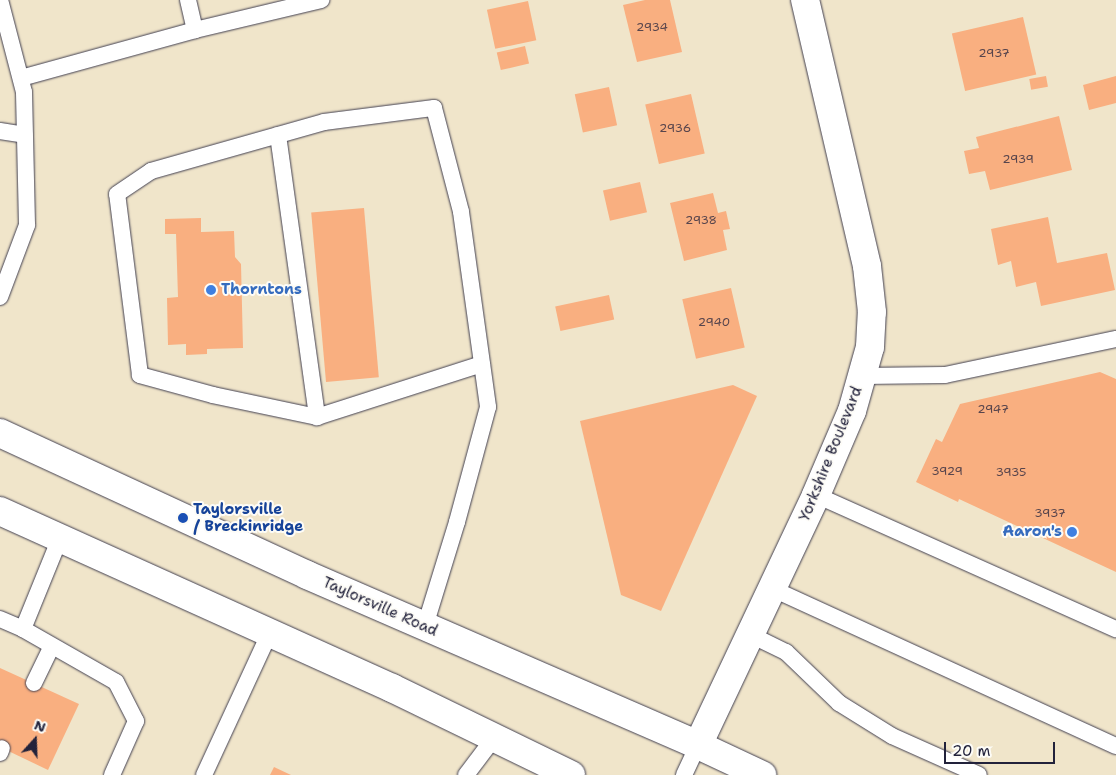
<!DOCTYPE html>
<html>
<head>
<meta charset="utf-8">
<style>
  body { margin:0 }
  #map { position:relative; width:1116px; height:775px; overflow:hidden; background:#f0e5ca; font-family:"Shantell Sans",sans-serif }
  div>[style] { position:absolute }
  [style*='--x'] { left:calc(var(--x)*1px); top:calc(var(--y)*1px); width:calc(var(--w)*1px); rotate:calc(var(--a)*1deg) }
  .building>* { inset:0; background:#f9af80; transform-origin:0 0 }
  .roads { filter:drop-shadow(0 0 1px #413f50) drop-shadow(0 0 1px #413f50) }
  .service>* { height:16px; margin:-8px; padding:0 8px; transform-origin:8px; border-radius:8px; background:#fff }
  .minor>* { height:28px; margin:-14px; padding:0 14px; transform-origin:14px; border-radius:14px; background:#fff }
  .primary>* { height:28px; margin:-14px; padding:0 14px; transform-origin:14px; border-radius:14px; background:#fff }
  .dots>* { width:14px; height:14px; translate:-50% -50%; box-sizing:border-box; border:2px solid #fdfcf7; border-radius:50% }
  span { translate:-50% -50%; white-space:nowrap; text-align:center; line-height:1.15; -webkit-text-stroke:4px #fdfcf7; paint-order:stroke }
  .number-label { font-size:12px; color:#58454c }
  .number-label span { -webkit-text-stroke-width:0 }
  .shop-label { font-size:15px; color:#366cbe; font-weight:700 }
  .left { translate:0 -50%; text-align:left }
  .right { translate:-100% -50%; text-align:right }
  .street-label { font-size:15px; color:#22223b }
  .transit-label { font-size:15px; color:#164399; font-weight:700 }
  .north { position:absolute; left:10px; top:715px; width:50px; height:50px; -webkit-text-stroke:4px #fdfcf7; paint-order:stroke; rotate:20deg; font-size:14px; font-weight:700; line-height:20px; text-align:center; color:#22223b }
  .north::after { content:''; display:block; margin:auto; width:18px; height:22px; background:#22223b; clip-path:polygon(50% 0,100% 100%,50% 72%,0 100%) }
  .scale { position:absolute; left:944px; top:742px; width:111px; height:22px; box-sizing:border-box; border:2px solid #22223b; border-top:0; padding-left:6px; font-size:15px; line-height:18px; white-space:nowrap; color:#22223b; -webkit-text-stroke:4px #fdfcf7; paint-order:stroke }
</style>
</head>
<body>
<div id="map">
  <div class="building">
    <div style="clip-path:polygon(645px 0,670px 0,682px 52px,637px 62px,623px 5px)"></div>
    <div style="left:528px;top:1px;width:40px;height:42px;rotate:78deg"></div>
    <div style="left:1023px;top:17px;width:59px;height:73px;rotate:77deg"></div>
    <div style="left:525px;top:46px;width:18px;height:29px;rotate:77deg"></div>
    <div style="left:1046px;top:76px;width:11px;height:17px;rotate:80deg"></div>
    <div style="clip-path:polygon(1116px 76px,1116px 103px,1089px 110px,1083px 85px)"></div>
    <div style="left:609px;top:87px;width:39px;height:35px;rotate:78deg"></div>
    <div style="left:691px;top:94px;width:61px;height:47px;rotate:77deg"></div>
    <div style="clip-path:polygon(1059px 116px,1072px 170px,990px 190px,985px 171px,969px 174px,964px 151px,979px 148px,976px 137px)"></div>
    <div style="left:640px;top:182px;width:31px;height:38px;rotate:77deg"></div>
    <div style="clip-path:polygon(713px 193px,718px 213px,726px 211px,730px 229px,723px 230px,727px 250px,684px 261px,670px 203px)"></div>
    <div style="left:364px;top:208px;width:170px;height:53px;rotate:85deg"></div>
    <div style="clip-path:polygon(1048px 217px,1057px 263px,1107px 253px,1115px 290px,1041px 306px,1036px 282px,1016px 287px,1011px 261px,998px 265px,991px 229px)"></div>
    <div style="clip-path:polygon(201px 218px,201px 232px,234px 231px,235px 257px,241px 264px,243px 348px,207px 349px,207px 354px,186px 355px,186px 344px,168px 345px,167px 298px,178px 297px,176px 234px,165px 234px,165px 219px)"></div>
    <div style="left:731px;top:288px;width:61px;height:50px;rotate:77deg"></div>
    <div style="left:609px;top:295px;width:25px;height:55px;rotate:78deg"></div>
    <div style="clip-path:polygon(1100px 372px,1116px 379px,1116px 572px,959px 499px,958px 502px,916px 482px,936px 439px,942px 442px,960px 404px)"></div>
    <div style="clip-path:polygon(733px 385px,757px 396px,661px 611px,621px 595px,580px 421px)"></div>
    <div style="clip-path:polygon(0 668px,79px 704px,48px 770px,0 747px)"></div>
    <div style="clip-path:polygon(274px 767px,291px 775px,270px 775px)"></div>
  </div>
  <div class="roads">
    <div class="service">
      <div style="--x:188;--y:0;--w:31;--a:77"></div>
      <div style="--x:21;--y:78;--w:180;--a:-15.4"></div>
      <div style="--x:195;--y:30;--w:130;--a:-13.4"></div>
      <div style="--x:0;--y:131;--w:25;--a:9"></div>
      <div style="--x:278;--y:135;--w:285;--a:82.1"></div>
      <div style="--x:317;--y:417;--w:106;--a:-168.1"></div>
      <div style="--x:213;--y:395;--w:76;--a:-164.7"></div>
      <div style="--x:140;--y:375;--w:182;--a:-97.2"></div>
      <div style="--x:117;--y:194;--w:41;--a:-34.1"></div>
      <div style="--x:151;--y:171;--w:180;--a:-15.8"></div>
      <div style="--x:324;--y:122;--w:111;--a:-7.3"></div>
      <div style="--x:434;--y:108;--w:107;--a:75.4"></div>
      <div style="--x:461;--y:212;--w:197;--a:82.1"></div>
      <div style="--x:488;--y:407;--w:119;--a:105.1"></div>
      <div style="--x:457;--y:522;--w:109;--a:107.1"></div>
      <div style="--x:0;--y:297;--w:77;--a:-69.4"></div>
      <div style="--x:27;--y:225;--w:133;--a:-91.3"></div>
      <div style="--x:24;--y:92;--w:95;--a:-104.6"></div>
      <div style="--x:862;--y:376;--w:83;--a:-0.7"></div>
      <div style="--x:945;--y:375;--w:175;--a:-11.9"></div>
      <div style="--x:317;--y:417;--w:173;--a:-17.8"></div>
      <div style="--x:816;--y:495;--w:329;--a:24.1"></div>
      <div style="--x:773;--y:589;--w:377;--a:24.6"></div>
      <div style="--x:0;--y:619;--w:25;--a:23"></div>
      <div style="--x:23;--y:629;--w:107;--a:29.7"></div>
      <div style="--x:116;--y:682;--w:44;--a:62.9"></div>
      <div style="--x:136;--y:721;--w:59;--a:114"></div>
      <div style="--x:23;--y:629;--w:98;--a:-67.9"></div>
      <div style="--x:751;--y:635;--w:39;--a:26"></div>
      <div style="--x:786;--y:652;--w:74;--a:43.9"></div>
      <div style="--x:839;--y:703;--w:62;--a:31.9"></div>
      <div style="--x:892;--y:736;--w:95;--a:24.1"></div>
      <div style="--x:34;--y:683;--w:41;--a:-64.1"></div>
      <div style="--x:0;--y:753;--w:5;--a:-68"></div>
      <div style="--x:204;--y:775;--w:157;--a:-65.2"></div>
      <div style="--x:466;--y:775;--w:46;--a:-52.9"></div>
      <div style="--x:684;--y:775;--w:33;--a:-65"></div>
    </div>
    <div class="minor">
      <div style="--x:698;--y:745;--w:276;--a:-64.7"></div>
      <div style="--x:816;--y:495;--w:91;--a:-66.8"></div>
      <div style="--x:852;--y:411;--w:66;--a:-74.3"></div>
      <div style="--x:870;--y:347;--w:35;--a:-87"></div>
      <div style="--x:872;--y:312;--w:46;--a:-96.2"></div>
      <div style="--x:867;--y:266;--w:273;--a:-103.1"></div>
    </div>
    <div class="primary">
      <div style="--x:0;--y:433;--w:338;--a:24.8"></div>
      <div style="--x:307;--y:575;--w:426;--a:23.5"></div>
      <div style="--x:698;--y:745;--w:71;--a:25.1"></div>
      <div style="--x:0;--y:511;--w:430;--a:24.3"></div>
      <div style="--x:392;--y:688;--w:199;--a:25.9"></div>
    </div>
  </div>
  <div class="dots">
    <div style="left:211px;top:290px;background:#3f7fe0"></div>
    <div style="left:183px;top:518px;background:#1a4fb4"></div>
    <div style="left:1072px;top:532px;background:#3f7fe0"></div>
  </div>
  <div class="number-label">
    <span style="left:652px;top:28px">2934</span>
    <span style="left:994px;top:54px">2937</span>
    <span style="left:675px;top:129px">2936</span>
    <span style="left:1018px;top:160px">2939</span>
    <span style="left:701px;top:221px">2938</span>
    <span style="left:714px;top:323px">2940</span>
    <span style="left:993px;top:410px">2947</span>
    <span style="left:947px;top:472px">3929</span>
    <span style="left:1011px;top:473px">3935</span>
    <span style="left:1050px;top:514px">3937</span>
  </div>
  <div class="shop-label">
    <span class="left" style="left:221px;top:290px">Thorntons</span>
    <span class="right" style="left:1062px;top:532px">Aaron's</span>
  </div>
  <div class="street-label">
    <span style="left:831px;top:454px;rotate:-68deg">Yorkshire Boulevard</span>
    <span style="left:380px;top:607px;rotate:24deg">Taylorsville Road</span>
  </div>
  <div class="transit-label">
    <span class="left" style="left:193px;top:518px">Taylorsville<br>/ Breckinridge</span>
  </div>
  <div class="north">N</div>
  <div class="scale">20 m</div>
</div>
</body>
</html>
